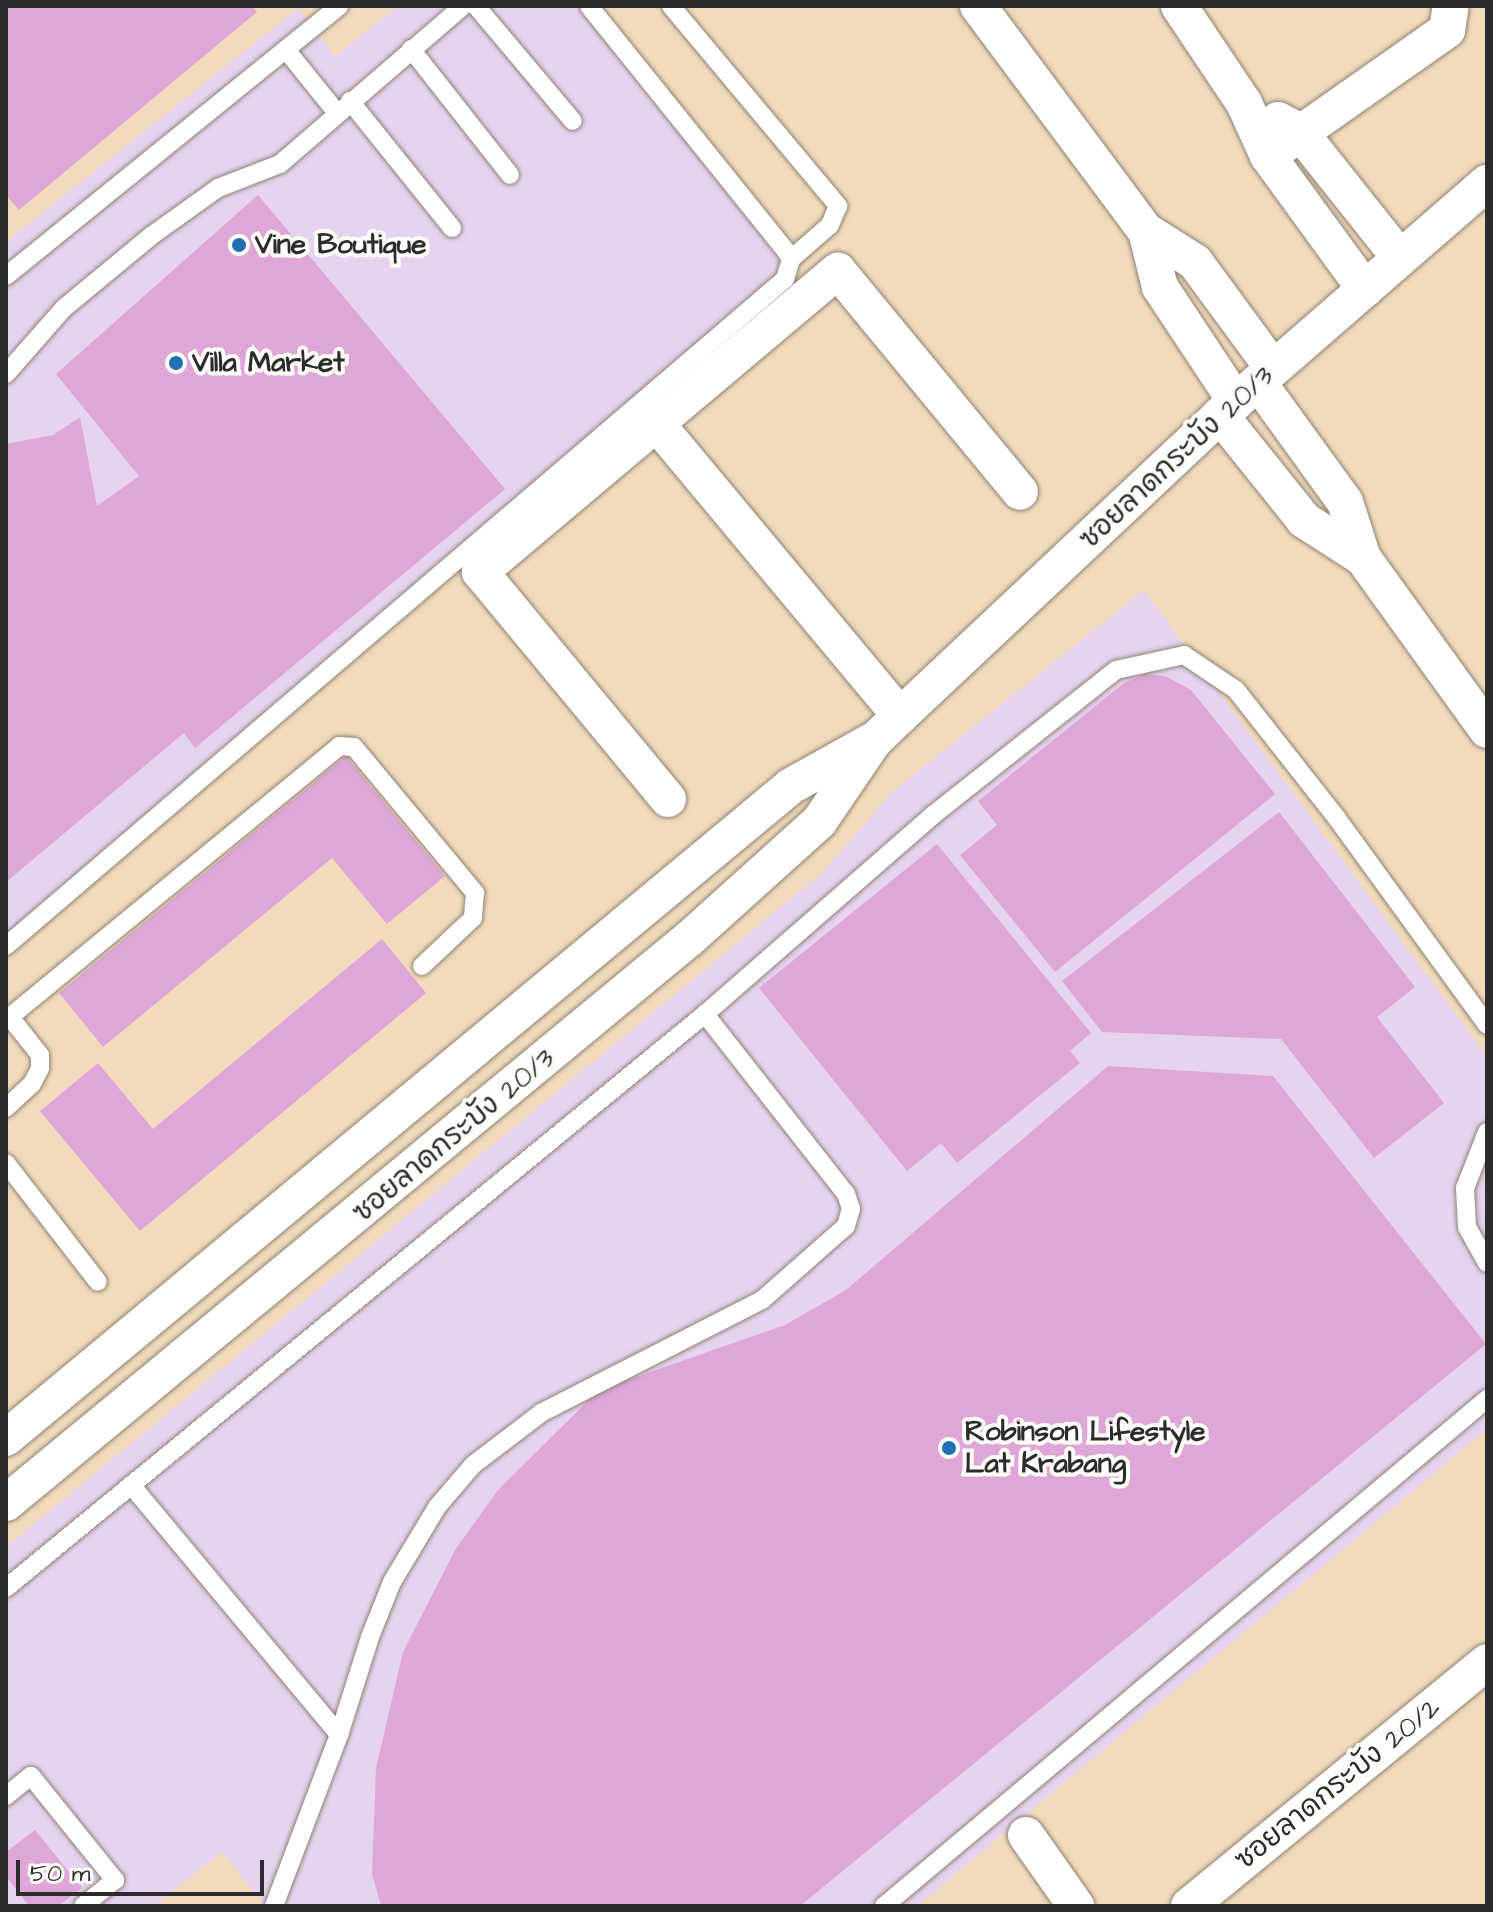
<!DOCTYPE html>
<html>
<head>
<meta charset="utf-8">
<style>
  body { margin:0 }
  #map { position:relative; width:1493px; height:1912px; overflow:hidden; background:#f2dbbc; font-family:"Architects Daughter","Playpen Sans Thai",sans-serif }
  div>[style] { position:absolute }
  [style*='--x'] { left:calc(var(--x)*1px); top:calc(var(--y)*1px); width:calc(var(--w)*1px); rotate:calc(var(--a)*1deg) }
  .built>* { inset:0; background:#e6d3f0 }
  .building>* { inset:0; background:#dea7d7 }
  .roads { filter:drop-shadow(0 0 2px #8e8374) drop-shadow(0 0 2px #8e8374) }
  .lane>* { height:18px; margin:-9px; padding:0 9px; transform-origin:9px; border-radius:9px; background:#fff }
  .street>* { height:36px; margin:-18px; padding:0 18px; transform-origin:18px; border-radius:18px; background:#fff }
  .dots>* { width:22px; height:22px; translate:-50% -50%; box-sizing:border-box; border:4px solid #fdfcf7; border-radius:50% }
  span { translate:-50% -50%; white-space:nowrap; text-align:center; line-height:1.15; -webkit-text-stroke:8px #fdfcf7; paint-order:stroke }
  .poi-label { font-size:28px; color:#2b2b2b; font-weight:700 }
  .left { translate:0 -50%; text-align:left }
  .street-label { font-size:28px; color:#2b2b2b }
  .frame { position:absolute; inset:0; border:8px solid #2b2b2b; pointer-events:none }
  .scale { position:absolute; left:16px; top:1860px; width:248px; height:36px; box-sizing:border-box; border:4px solid #2b2b2b; border-top:0; padding-left:10px; font-size:24px; line-height:28px; white-space:nowrap; color:#2b2b2b; -webkit-text-stroke:6px #fdfcf7; paint-order:stroke }
</style>
</head>
<body>
<div id="map">
  <div class="built">
    <div style="clip-path:polygon(398px 6px,580px 6px,793px 265px,6px 949px,6px 242px,298px 8px,335px 56px)"></div>
    <div style="clip-path:polygon(1144px 590px,1487px 1057px,1487px 1429px,917px 1906px,265px 1906px,222px 1852px,154px 1906px,6px 1906px,6px 1547px,822px 873px,892px 792px)"></div>
  </div>
  <div class="building">
    <div style="clip-path:polygon(6px 6px,252px 6px,257px 12px,19px 210px,6px 195px)"></div>
    <div style="clip-path:polygon(258px 195px,505px 489px,195px 748px,184px 733px,6px 882px,6px 444px,53px 435px,80px 417px,97px 506px,139px 476px,56px 374px)"></div>
    <div style="clip-path:polygon(1145px 674px,1165px 676px,1191px 690px,1275px 794px,1055px 972px,960px 855px,997px 825px,978px 801px,1124px 683px)"></div>
    <div style="clip-path:polygon(346px 756px,445px 876px,387px 924px,332px 858px,103px 1047px,59px 993px)"></div>
    <div style="clip-path:polygon(1279px 812px,1415px 987px,1377px 1017px,1444px 1103px,1374px 1158px,1281px 1039px,1102px 1032px,1062px 981px)"></div>
    <div style="clip-path:polygon(937px 844px,1091px 1033px,1070px 1051px,1080px 1063px,957px 1163px,941px 1143px,907px 1171px,759px 988px)"></div>
    <div style="clip-path:polygon(382px 939px,426px 993px,140px 1231px,40px 1111px,98px 1063px,153px 1129px)"></div>
    <div style="clip-path:polygon(1108px 1066px,1273px 1076px,1486px 1344px,800px 1906px,381px 1906px,372px 1874px,376px 1768px,403px 1652px,455px 1550px,498px 1490px,599px 1390px,785px 1325px,846px 1290px)"></div>
    <div style="clip-path:polygon(35px 1830px,82px 1888px,58px 1906px,29px 1906px,6px 1876px,6px 1852px)"></div>
  </div>
  <div class="roads">
    <div class="lane">
      <div style="--x:476;--y:6;--w:150;--a:49.9"></div>
      <div style="--x:671;--y:6;--w:261;--a:50.1"></div>
      <div style="--x:838;--y:206;--w:21;--a:113"></div>
      <div style="--x:830;--y:225;--w:52;--a:138.9"></div>
      <div style="--x:411;--y:49;--w:160;--a:51.8"></div>
      <div style="--x:287;--y:51;--w:80;--a:51.1"></div>
      <div style="--x:350;--y:101;--w:163;--a:51.2"></div>
      <div style="--x:6;--y:276;--w:429;--a:-39"></div>
      <div style="--x:6;--y:374;--w:88;--a:-48.7"></div>
      <div style="--x:64;--y:308;--w:113;--a:-39.6"></div>
      <div style="--x:151;--y:236;--w:82;--a:-35.6"></div>
      <div style="--x:218;--y:188;--w:66;--a:-21.2"></div>
      <div style="--x:280;--y:164;--w:242;--a:-40.8"></div>
      <div style="--x:6;--y:946;--w:1026;--a:-40.57"></div>
      <div style="--x:785;--y:279;--w:21;--a:-73"></div>
      <div style="--x:791;--y:259;--w:9;--a:-122"></div>
      <div style="--x:786;--y:251;--w:314;--a:-128.8"></div>
      <div style="--x:6;--y:1020;--w:431;--a:-39.4"></div>
      <div style="--x:339;--y:746;--w:15;--a:4"></div>
      <div style="--x:354;--y:747;--w:190;--a:50.3"></div>
      <div style="--x:475;--y:893;--w:25;--a:95"></div>
      <div style="--x:473;--y:918;--w:70;--a:136.7"></div>
      <div style="--x:6;--y:1108;--w:35;--a:-43"></div>
      <div style="--x:32;--y:1084;--w:18;--a:-63"></div>
      <div style="--x:40;--y:1068;--w:13;--a:-90"></div>
      <div style="--x:40;--y:1055;--w:48;--a:-128.3"></div>
      <div style="--x:1487;--y:1132;--w:60;--a:111.4"></div>
      <div style="--x:1465;--y:1188;--w:39;--a:87"></div>
      <div style="--x:1467;--y:1227;--w:41;--a:60.9"></div>
      <div style="--x:6;--y:1163;--w:150;--a:52.3"></div>
      <div style="--x:131;--y:1485;--w:325;--a:50.2"></div>
      <div style="--x:6;--y:1588;--w:904;--a:-39.39"></div>
      <div style="--x:705;--y:1014;--w:303;--a:-41.1"></div>
      <div style="--x:933;--y:815;--w:233;--a:-38.4"></div>
      <div style="--x:1116;--y:670;--w:70;--a:-12.4"></div>
      <div style="--x:1184;--y:655;--w:63;--a:33.9"></div>
      <div style="--x:1236;--y:690;--w:162;--a:51.8"></div>
      <div style="--x:1336;--y:817;--w:257;--a:54"></div>
      <div style="--x:6;--y:1796;--w:32;--a:-39"></div>
      <div style="--x:31;--y:1776;--w:134;--a:51.1"></div>
      <div style="--x:115;--y:1880;--w:41;--a:140.9"></div>
      <div style="--x:274;--y:1906;--w:183;--a:-69.2"></div>
      <div style="--x:339;--y:1735;--w:103;--a:-72.4"></div>
      <div style="--x:370;--y:1637;--w:59;--a:-68.2"></div>
      <div style="--x:392;--y:1582;--w:87;--a:-59"></div>
      <div style="--x:437;--y:1507;--w:55;--a:-49.4"></div>
      <div style="--x:473;--y:1465;--w:86;--a:-37.4"></div>
      <div style="--x:541;--y:1413;--w:248;--a:-27.1"></div>
      <div style="--x:762;--y:1300;--w:112;--a:-41.4"></div>
      <div style="--x:846;--y:1226;--w:18;--a:-74"></div>
      <div style="--x:851;--y:1209;--w:16;--a:-108"></div>
      <div style="--x:846;--y:1194;--w:229;--a:-128.1"></div>
      <div style="--x:884;--y:1906;--w:788;--a:-40.06"></div>
    </div>
    <div class="street">
      <div style="--x:978;--y:6;--w:281;--a:53.3"></div>
      <div style="--x:1146;--y:231;--w:58;--a:32.3"></div>
      <div style="--x:1195;--y:262;--w:132;--a:53.7"></div>
      <div style="--x:1179;--y:6;--w:117;--a:56.2"></div>
      <div style="--x:1244;--y:103;--w:58;--a:65.6"></div>
      <div style="--x:1268;--y:156;--w:165;--a:53.9"></div>
      <div style="--x:1278;--y:120;--w:24;--a:28"></div>
      <div style="--x:1299;--y:131;--w:162;--a:51.5"></div>
      <div style="--x:1268;--y:156;--w:219;--a:-35.1"></div>
      <div style="--x:1447;--y:30;--w:24;--a:-81"></div>
      <div style="--x:1146;--y:231;--w:58;--a:76"></div>
      <div style="--x:1160;--y:287;--w:138;--a:56.5"></div>
      <div style="--x:1258;--y:382;--w:148;--a:54.1"></div>
      <div style="--x:1345;--y:502;--w:59;--a:72.2"></div>
      <div style="--x:1363;--y:558;--w:212;--a:54.2"></div>
      <div style="--x:1220;--y:415;--w:134;--a:51.3"></div>
      <div style="--x:1304;--y:520;--w:70;--a:32.8"></div>
      <div style="--x:657;--y:424;--w:380;--a:50.2"></div>
      <div style="--x:668;--y:799;--w:295;--a:-129.6"></div>
      <div style="--x:480;--y:572;--w:468;--a:-40.1"></div>
      <div style="--x:838;--y:271;--w:286;--a:50.5"></div>
      <div style="--x:6;--y:1438;--w:1020;--a:-39.71"></div>
      <div style="--x:791;--y:786;--w:93;--a:-29.1"></div>
      <div style="--x:6;--y:1503;--w:887;--a:-39.56"></div>
      <div style="--x:690;--y:938;--w:173;--a:-42"></div>
      <div style="--x:819;--y:822;--w:98;--a:-55.8"></div>
      <div style="--x:874;--y:741;--w:36;--a:-44"></div>
      <div style="--x:900;--y:716;--w:439;--a:-43.2"></div>
      <div style="--x:1220;--y:415;--w:354;--a:-41"></div>
      <div style="--x:1026;--y:1835;--w:87;--a:54.8"></div>
      <div style="--x:1189;--y:1906;--w:385;--a:-39.3"></div>
    </div>
  </div>
  <div class="dots">
    <div style="left:239px;top:245px;background:#1f6fb2"></div>
    <div style="left:176px;top:363px;background:#1f6fb2"></div>
    <div style="left:949px;top:1448px;background:#1f6fb2"></div>
  </div>
  <div class="poi-label">
    <span class="left" style="left:255px;top:245px">Vine Boutique</span>
    <span class="left" style="left:192px;top:363px">Villa Market</span>
    <span class="left" style="left:965px;top:1448px">Robinson Lifestyle<br>Lat Krabang</span>
  </div>
  <div class="street-label">
    <span style="left:1177px;top:458px;rotate:-43deg">ซอยลาดกระบัง 20/3</span>
    <span style="left:454px;top:1136px;rotate:-40deg">ซอยลาดกระบัง 20/3</span>
    <span style="left:1338px;top:1784px;rotate:-39deg">ซอยลาดกระบัง 20/2</span>
  </div>
  <div class="frame"></div>
  <div class="scale">50 m</div>
</div>
</body>
</html>
